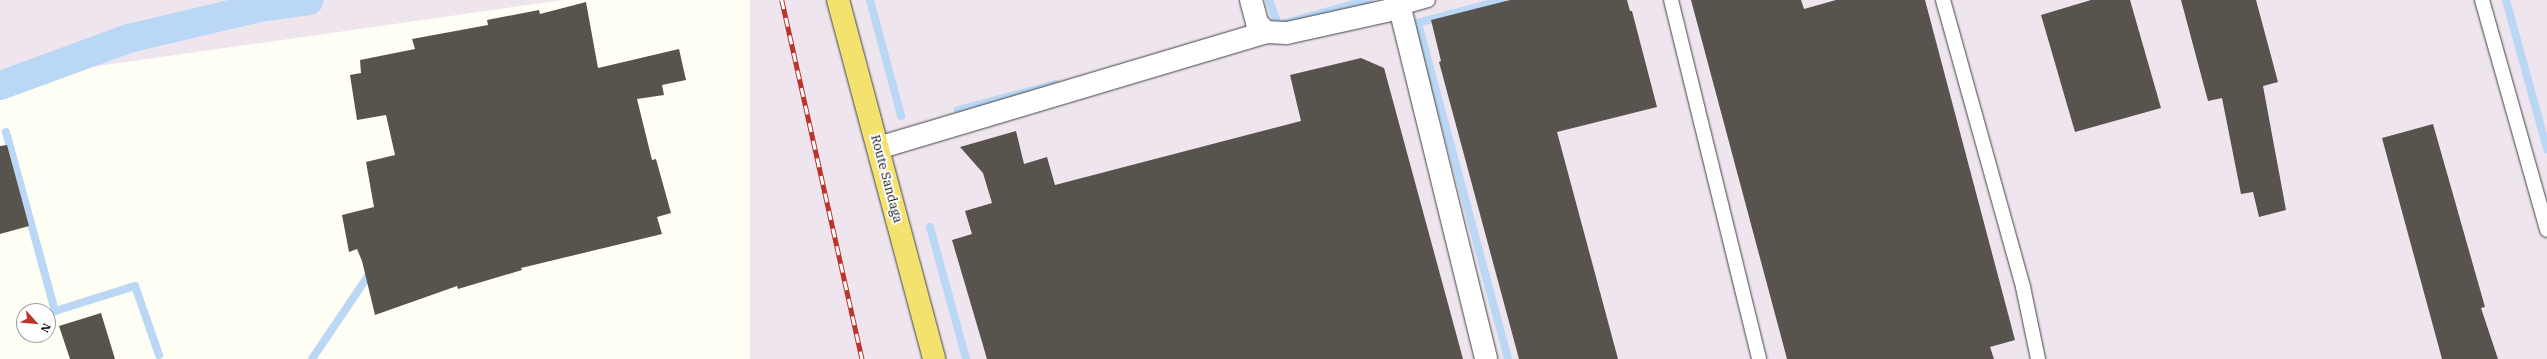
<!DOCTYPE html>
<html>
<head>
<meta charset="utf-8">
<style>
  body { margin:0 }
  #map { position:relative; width:2547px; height:359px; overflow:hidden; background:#fffef4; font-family:"IBM Plex Serif",serif }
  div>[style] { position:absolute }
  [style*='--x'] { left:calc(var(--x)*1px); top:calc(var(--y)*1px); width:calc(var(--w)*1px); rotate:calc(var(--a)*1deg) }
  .industrial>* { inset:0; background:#eee5ee; transform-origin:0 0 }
  .stream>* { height:8px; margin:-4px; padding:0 4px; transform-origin:4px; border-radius:4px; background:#bad8f5 }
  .canal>* { height:29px; margin:-14.5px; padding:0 14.5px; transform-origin:14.5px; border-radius:14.5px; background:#bad8f5 }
  .building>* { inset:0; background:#59534d }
  .roads { filter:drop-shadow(0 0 1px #434343) drop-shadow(0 0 1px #434343) }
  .service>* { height:14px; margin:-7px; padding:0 7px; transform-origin:7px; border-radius:7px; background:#fff }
  .minor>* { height:22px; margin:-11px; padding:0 11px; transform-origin:11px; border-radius:11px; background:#fff }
  .primary>* { height:22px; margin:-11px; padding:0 11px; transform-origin:11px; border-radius:11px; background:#f4e26f }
  .rail>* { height:4.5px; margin-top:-2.25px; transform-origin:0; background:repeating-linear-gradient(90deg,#fff 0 9px,#bd342b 0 18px); box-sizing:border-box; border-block:1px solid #bd342b }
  span { translate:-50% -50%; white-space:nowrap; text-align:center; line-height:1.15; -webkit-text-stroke:4px #fff; paint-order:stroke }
  .street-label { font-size:13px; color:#101010 }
  .north { position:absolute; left:16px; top:303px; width:40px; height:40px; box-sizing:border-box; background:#fff; border:1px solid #9f9f9f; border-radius:50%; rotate:117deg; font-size:11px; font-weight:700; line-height:16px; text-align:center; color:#101010 }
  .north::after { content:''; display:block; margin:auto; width:14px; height:18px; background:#bd342b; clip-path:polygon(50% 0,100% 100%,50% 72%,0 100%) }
</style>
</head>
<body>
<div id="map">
  <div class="industrial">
    <div style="clip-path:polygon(0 0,563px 0,0 80px)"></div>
    <div style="left:750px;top:0;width:1797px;height:370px"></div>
  </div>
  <div class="stream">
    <div style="--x:870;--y:0;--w:120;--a:75"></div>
    <div style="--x:1269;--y:0;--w:27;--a:70"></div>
    <div style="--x:1278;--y:25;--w:94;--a:-15.4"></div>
    <div style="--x:1503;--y:0;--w:88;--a:164.9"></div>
    <div style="--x:1418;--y:23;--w:348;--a:75"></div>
    <div style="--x:2506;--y:0;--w:155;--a:74.6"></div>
    <div style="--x:958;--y:110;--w:101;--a:-14.9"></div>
    <div style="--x:6;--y:132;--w:186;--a:74.7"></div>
    <div style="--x:55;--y:311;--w:84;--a:-17.4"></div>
    <div style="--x:135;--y:286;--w:73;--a:70.8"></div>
    <div style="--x:930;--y:227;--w:137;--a:74.7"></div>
    <div style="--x:312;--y:359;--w:107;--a:-56"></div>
  </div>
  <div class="canal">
    <div style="--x:0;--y:85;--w:136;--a:-20.2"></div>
    <div style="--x:128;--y:38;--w:135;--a:-13.3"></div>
    <div style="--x:259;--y:7;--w:50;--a:-8"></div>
  </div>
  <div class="building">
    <div style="clip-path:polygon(1510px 0,1627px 0,1630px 11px,1632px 11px,1657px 107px,1557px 132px,1618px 359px,1519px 359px,1439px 62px,1441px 61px,1431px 20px)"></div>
    <div style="clip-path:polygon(1691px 0,1801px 0,1804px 9px,1836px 0,1925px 0,2015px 340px,1990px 347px,1994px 359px,1787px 359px)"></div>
    <div style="clip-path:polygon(2091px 0,2130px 0,2161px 108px,2075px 132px,2041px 15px)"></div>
    <div style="clip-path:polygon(2181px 0,2256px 0,2278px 82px,2263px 86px,2286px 210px,2259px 217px,2253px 192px,2241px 194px,2222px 98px,2208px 101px)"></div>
    <div style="clip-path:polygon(586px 2px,598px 68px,679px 49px,686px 80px,662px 85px,664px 95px,637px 99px,652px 160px,656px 159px,671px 213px,657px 217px,662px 234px,521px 268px,522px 270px,458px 289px,457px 286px,375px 315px,362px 261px,357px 249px,349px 252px,342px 215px,374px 207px,366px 162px,395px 155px,386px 115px,357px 120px,350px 75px,361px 73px,360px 60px,415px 49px,412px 39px,488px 25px,487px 20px,539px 10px,540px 14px)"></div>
    <div style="clip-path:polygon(1361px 58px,1384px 68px,1463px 359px,987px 359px,952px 240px,972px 234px,965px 211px,992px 203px,983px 173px,960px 147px,1016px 131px,1024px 164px,1047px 157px,1055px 185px,1301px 121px,1290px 75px)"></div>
    <div style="clip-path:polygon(2433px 124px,2485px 307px,2481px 308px,2498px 359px,2442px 359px,2382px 138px)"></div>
    <div style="clip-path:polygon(7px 145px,29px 226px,0 234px,0 146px)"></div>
    <div style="clip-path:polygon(101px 313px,115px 359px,70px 359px,59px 326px)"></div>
  </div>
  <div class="roads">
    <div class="service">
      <div style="--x:1671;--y:0;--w:370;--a:76.2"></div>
      <div style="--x:1943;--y:0;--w:298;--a:74.4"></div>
      <div style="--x:2023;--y:287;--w:74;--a:78.2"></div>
      <div style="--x:2482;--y:0;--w:239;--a:74.2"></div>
      <div style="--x:1400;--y:8;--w:29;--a:-16"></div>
    </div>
    <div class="minor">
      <div style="--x:1251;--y:0;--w:24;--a:75"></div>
      <div style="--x:1257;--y:23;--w:13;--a:45"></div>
      <div style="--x:878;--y:148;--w:405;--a:-16.6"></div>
      <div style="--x:1266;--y:32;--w:21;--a:3"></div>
      <div style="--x:1287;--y:33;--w:116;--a:-12.5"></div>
      <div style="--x:1400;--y:8;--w:361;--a:76.2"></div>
    </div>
    <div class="primary">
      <div style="--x:838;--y:0;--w:372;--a:75"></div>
    </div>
  </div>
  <div class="rail">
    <div style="--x:782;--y:0;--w:368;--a:77.4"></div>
  </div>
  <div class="street-label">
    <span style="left:886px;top:179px;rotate:75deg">Route Sandaga</span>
  </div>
  <div class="north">N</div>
</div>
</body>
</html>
